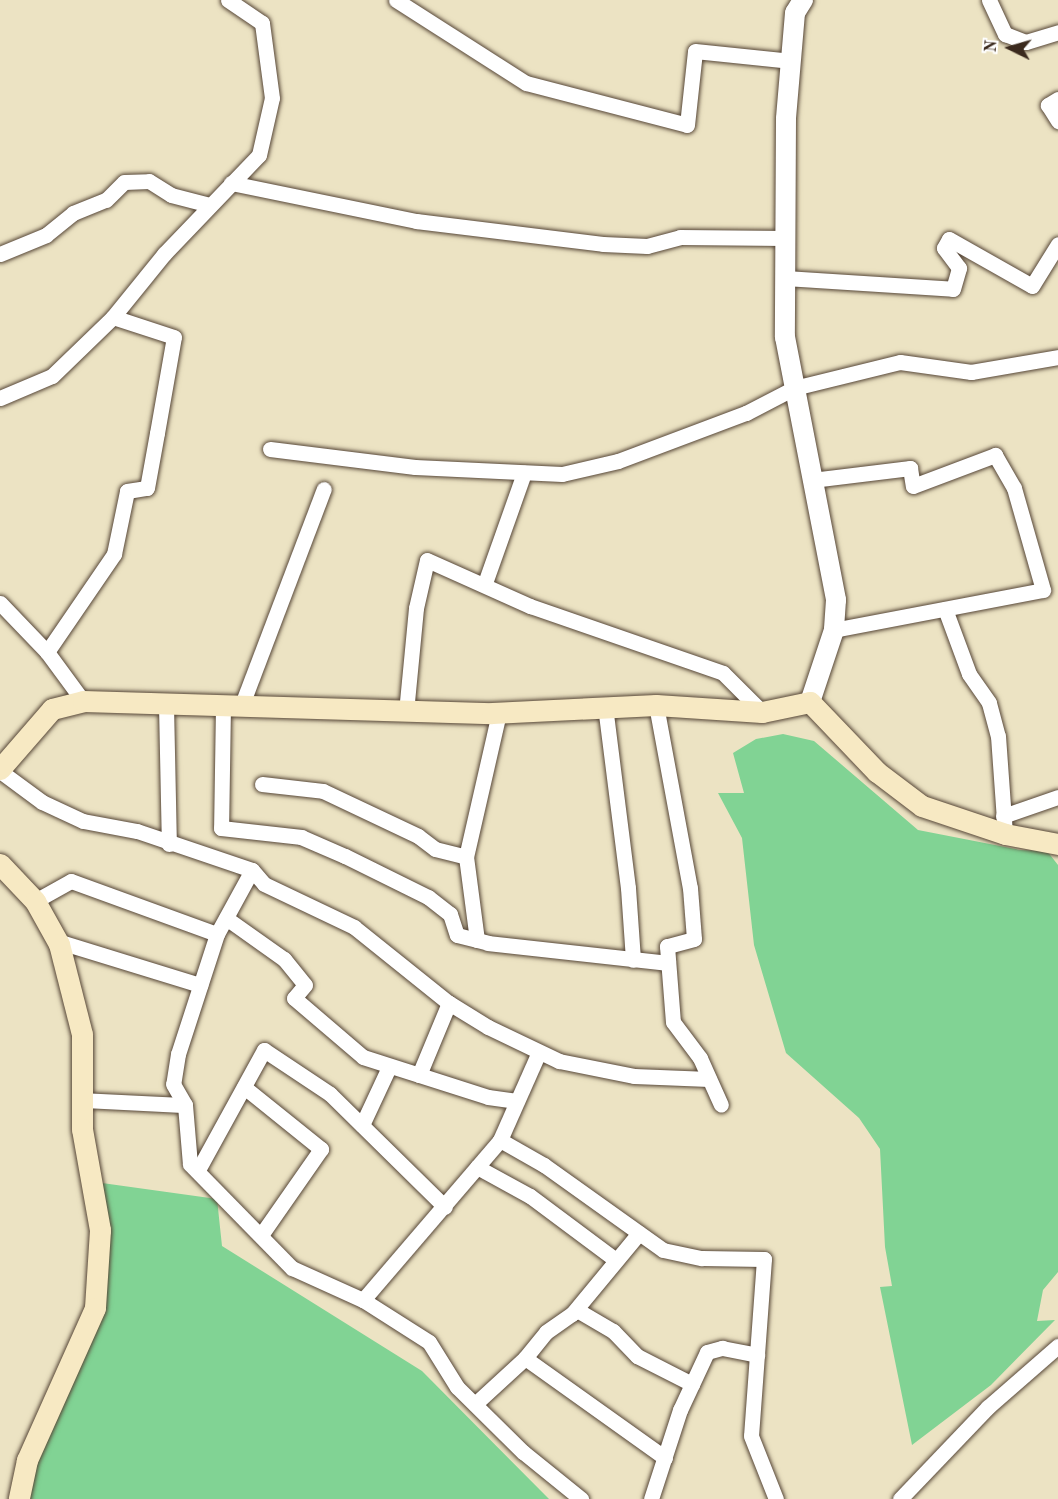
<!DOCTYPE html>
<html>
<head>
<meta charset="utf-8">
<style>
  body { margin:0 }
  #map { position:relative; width:1058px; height:1499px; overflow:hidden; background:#ece3c3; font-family:"Old Standard TT",serif }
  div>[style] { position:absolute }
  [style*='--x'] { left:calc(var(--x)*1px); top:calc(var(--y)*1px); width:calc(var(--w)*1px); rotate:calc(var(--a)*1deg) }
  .green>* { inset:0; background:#81d394 }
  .roads { filter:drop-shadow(0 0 2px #564637) drop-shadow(0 0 2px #564637) }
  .minor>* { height:15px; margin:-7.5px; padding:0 7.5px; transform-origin:7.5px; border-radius:7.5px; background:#fff }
  .tertiary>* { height:20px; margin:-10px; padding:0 10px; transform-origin:10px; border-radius:10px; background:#fff }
  .secondary>* { height:21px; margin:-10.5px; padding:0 10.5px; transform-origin:10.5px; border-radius:10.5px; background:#f7e9c3 }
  span { translate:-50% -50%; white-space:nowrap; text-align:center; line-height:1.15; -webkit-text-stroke:4.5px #fff; paint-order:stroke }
  .north { position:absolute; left:980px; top:18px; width:60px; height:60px; -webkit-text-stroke:4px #fff; paint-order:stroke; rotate:275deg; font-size:16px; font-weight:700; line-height:24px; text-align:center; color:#3b2a1e }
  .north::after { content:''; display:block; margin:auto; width:21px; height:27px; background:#3b2a1e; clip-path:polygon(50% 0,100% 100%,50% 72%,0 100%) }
</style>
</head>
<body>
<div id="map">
  <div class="green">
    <div style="clip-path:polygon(783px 734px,814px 741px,918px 830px,1020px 850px,1047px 851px,1058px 865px,1058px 1272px,1043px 1290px,1037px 1321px,1055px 1320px,991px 1385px,912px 1445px,880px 1287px,892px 1286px,885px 1247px,880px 1149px,859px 1118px,786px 1053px,754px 945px,742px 838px,718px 793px,744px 793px,733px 753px,756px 739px)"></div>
    <div style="clip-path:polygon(102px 1183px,217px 1199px,222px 1246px,422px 1371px,549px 1499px,23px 1499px,20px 1457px,104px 1314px)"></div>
  </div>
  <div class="roads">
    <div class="minor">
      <div style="--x:396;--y:0;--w:154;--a:32.6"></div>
      <div style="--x:526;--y:83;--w:166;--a:14.6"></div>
      <div style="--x:687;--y:125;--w:74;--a:-83.8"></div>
      <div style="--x:695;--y:51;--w:97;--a:5.9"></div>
      <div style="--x:989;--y:0;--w:38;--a:65"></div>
      <div style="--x:1005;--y:34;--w:22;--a:21"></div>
      <div style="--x:1026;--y:42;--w:34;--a:-17"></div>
      <div style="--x:1058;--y:99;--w:12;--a:149"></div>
      <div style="--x:1048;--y:105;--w:19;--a:58"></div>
      <div style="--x:231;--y:183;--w:189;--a:11.6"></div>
      <div style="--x:416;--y:221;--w:188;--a:7"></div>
      <div style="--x:603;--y:244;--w:44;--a:2.6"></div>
      <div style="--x:647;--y:246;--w:34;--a:-15"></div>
      <div style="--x:680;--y:237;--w:105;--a:0.5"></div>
      <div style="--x:0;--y:254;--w:50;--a:-22.4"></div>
      <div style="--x:46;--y:235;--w:35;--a:-39"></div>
      <div style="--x:73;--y:213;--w:35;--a:-22"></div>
      <div style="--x:106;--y:200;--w:25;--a:-45"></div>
      <div style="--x:124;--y:182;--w:25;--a:-2"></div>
      <div style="--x:149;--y:181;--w:26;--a:32"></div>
      <div style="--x:171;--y:195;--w:40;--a:14.4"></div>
      <div style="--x:785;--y:278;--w:168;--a:3.7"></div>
      <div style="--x:953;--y:289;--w:22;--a:-74"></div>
      <div style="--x:959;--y:268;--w:25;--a:-127"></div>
      <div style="--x:944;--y:248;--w:10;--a:-61"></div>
      <div style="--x:949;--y:239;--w:95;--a:29.5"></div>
      <div style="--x:1032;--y:286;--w:49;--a:-58.2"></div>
      <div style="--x:0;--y:398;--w:56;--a:-22.9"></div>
      <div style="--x:52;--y:376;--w:85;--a:-44"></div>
      <div style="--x:113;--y:317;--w:81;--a:-51"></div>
      <div style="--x:164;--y:254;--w:137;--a:-46.2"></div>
      <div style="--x:259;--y:155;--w:58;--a:-77.2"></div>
      <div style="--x:272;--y:98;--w:76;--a:-97.6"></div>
      <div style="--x:262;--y:23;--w:41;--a:-145.9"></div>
      <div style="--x:270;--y:449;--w:146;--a:7.1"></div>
      <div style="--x:415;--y:467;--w:147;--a:2.7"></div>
      <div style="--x:562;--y:474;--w:57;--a:-13.1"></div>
      <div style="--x:618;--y:461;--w:137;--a:-20.6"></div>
      <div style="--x:746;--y:413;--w:54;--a:-27.5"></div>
      <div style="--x:794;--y:388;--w:109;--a:-13.8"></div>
      <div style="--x:900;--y:362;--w:72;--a:8"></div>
      <div style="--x:971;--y:372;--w:88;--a:-9.8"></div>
      <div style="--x:812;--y:480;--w:99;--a:-7"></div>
      <div style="--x:910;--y:468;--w:18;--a:81"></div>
      <div style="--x:913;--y:486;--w:88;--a:-20.7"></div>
      <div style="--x:995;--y:455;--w:38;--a:60"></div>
      <div style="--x:1014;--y:488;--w:106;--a:74.1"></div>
      <div style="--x:1043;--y:590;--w:213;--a:169.2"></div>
      <div style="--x:485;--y:583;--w:117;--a:-70.5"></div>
      <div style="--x:0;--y:603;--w:68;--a:46.2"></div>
      <div style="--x:47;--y:652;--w:61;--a:53.7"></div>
      <div style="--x:945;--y:609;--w:69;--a:69.7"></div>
      <div style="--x:969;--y:674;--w:35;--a:55"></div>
      <div style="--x:989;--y:703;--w:34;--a:75"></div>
      <div style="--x:998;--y:736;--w:98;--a:85.9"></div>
      <div style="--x:47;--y:652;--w:119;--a:-55.6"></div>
      <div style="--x:114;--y:554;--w:64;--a:-78.3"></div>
      <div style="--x:127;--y:491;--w:20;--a:-9"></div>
      <div style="--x:147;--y:488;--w:56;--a:-79.7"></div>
      <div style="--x:157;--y:433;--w:97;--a:-80"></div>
      <div style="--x:174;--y:337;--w:64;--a:-161.8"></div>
      <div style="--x:166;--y:705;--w:139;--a:88.8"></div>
      <div style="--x:656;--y:705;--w:186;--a:79.5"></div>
      <div style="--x:690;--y:888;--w:51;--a:85.5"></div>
      <div style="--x:694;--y:939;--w:28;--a:165"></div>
      <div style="--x:667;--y:946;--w:76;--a:85.5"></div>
      <div style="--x:673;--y:1022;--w:45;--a:53.1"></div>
      <div style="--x:700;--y:1058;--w:51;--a:65.9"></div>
      <div style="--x:223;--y:706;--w:122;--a:90.9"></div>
      <div style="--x:221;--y:828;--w:81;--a:6.4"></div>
      <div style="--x:301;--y:837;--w:48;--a:23.4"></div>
      <div style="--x:345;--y:856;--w:93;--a:26.3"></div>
      <div style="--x:428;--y:897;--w:28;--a:38"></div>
      <div style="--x:450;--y:914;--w:22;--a:72"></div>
      <div style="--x:457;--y:935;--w:32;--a:14"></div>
      <div style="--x:488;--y:943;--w:181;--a:6.3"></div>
      <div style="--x:605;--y:706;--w:183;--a:82.8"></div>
      <div style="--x:628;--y:888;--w:72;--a:86"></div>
      <div style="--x:241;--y:707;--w:233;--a:-69.2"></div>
      <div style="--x:406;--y:712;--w:104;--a:-84.5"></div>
      <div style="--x:416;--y:608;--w:49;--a:-77.1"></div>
      <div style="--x:427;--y:560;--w:113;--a:24.1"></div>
      <div style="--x:530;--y:606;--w:204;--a:19.1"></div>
      <div style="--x:723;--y:673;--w:55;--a:45"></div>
      <div style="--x:0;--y:771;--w:52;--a:36.4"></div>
      <div style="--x:42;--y:802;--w:45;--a:24.9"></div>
      <div style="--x:83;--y:821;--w:55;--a:10.5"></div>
      <div style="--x:137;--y:831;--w:121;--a:18.7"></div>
      <div style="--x:252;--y:870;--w:18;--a:49"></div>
      <div style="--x:264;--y:884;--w:100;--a:25.5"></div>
      <div style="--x:354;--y:927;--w:122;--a:38.7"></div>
      <div style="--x:449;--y:1003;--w:46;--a:31.6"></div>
      <div style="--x:488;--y:1027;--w:79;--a:25.6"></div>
      <div style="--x:559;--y:1061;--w:76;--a:11.3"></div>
      <div style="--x:634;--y:1076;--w:75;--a:2.3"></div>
      <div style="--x:262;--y:784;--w:61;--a:6.5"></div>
      <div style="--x:323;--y:791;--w:105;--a:25.3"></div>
      <div style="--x:418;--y:836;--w:21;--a:37"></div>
      <div style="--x:435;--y:849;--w:32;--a:14"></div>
      <div style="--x:1003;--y:816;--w:58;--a:-19.1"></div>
      <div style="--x:252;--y:870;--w:73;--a:118.7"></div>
      <div style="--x:217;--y:934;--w:126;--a:108"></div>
      <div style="--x:178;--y:1054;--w:30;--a:99"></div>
      <div style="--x:173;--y:1084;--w:24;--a:60"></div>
      <div style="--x:185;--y:1105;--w:59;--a:85.2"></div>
      <div style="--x:190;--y:1164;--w:146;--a:45.6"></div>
      <div style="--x:292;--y:1268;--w:78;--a:24.3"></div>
      <div style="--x:363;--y:1300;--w:78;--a:32.5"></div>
      <div style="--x:429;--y:1342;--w:53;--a:58.1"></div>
      <div style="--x:457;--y:1387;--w:93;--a:44.6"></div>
      <div style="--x:523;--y:1452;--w:75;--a:39"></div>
      <div style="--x:35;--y:901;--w:41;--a:-29.1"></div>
      <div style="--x:71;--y:881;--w:155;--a:20"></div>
      <div style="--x:226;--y:918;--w:71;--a:35.3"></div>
      <div style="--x:284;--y:959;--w:33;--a:51"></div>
      <div style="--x:305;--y:985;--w:17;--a:130"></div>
      <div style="--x:294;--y:998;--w:91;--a:40.5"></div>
      <div style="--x:363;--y:1057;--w:131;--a:17.7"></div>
      <div style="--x:488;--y:1097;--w:29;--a:8"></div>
      <div style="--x:477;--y:940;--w:84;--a:-97.5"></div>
      <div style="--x:466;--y:857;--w:148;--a:-77.1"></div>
      <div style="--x:57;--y:941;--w:150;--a:17.1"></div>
      <div style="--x:419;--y:1075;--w:78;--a:-67.4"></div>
      <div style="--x:244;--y:1087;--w:99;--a:38.8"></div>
      <div style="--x:321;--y:1149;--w:105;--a:124.9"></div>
      <div style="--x:82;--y:1100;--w:103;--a:2.8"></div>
      <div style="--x:362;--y:1125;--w:64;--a:-65"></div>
      <div style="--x:500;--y:1140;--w:51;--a:29.6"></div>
      <div style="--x:544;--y:1165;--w:146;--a:35.5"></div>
      <div style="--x:663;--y:1250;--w:40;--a:12"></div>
      <div style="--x:702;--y:1258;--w:62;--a:0.9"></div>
      <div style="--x:764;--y:1259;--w:177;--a:94.2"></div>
      <div style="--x:751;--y:1436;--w:68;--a:68.4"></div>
      <div style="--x:477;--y:1167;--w:60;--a:28.7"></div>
      <div style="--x:530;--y:1196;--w:107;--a:36.7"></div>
      <div style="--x:198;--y:1170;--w:137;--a:-61.2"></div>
      <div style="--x:264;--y:1050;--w:79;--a:33.7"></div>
      <div style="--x:330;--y:1094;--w:161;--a:44.5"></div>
      <div style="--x:363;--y:1300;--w:211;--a:-49.4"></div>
      <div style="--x:500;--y:1140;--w:96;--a:-66.1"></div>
      <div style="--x:577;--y:1310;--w:42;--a:30.3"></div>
      <div style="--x:613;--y:1331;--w:35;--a:46"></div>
      <div style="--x:637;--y:1356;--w:62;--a:27"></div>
      <div style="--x:525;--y:1358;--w:172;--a:35.5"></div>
      <div style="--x:475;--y:1404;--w:68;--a:-42.6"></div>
      <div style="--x:525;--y:1358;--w:33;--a:-51"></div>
      <div style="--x:546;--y:1332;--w:32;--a:-35"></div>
      <div style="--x:572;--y:1314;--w:105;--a:-50.4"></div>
      <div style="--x:651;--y:1499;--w:94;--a:-72"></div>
      <div style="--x:680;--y:1410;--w:64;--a:-65"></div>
      <div style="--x:707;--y:1352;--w:16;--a:-15"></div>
      <div style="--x:722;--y:1348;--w:36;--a:11"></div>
      <div style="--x:900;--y:1499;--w:127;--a:-46.3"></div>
      <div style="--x:988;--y:1407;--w:93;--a:-41.1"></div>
    </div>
    <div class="tertiary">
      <div style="--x:803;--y:0;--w:15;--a:122"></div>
      <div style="--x:795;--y:13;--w:106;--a:94.9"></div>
      <div style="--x:786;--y:119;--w:218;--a:90.3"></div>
      <div style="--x:785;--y:337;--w:268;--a:79"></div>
      <div style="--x:836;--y:600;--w:30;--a:94"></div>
      <div style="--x:834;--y:630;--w:76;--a:108.4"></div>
    </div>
    <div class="secondary">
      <div style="--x:0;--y:769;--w:79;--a:-49.1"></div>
      <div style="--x:52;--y:709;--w:32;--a:-14"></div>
      <div style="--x:83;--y:701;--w:409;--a:1.7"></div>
      <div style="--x:492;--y:713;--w:164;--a:-2.8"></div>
      <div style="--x:656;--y:705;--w:106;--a:3.8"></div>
      <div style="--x:762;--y:712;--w:49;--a:-11.8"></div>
      <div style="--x:810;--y:702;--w:97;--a:46.3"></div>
      <div style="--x:877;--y:772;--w:56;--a:37.1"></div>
      <div style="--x:922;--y:806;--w:88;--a:18.6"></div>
      <div style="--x:1005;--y:834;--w:54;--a:10.7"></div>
      <div style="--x:0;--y:864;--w:51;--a:46.6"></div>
      <div style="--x:35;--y:901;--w:49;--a:60.8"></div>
      <div style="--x:59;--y:944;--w:93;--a:75.7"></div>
      <div style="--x:82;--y:1034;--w:95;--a:90"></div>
      <div style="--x:82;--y:1129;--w:103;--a:79.9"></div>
      <div style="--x:100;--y:1230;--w:78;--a:93.7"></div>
      <div style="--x:95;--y:1308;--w:167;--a:114.1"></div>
      <div style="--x:27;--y:1460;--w:40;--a:102"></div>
    </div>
  </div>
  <div class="north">N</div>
</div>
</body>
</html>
